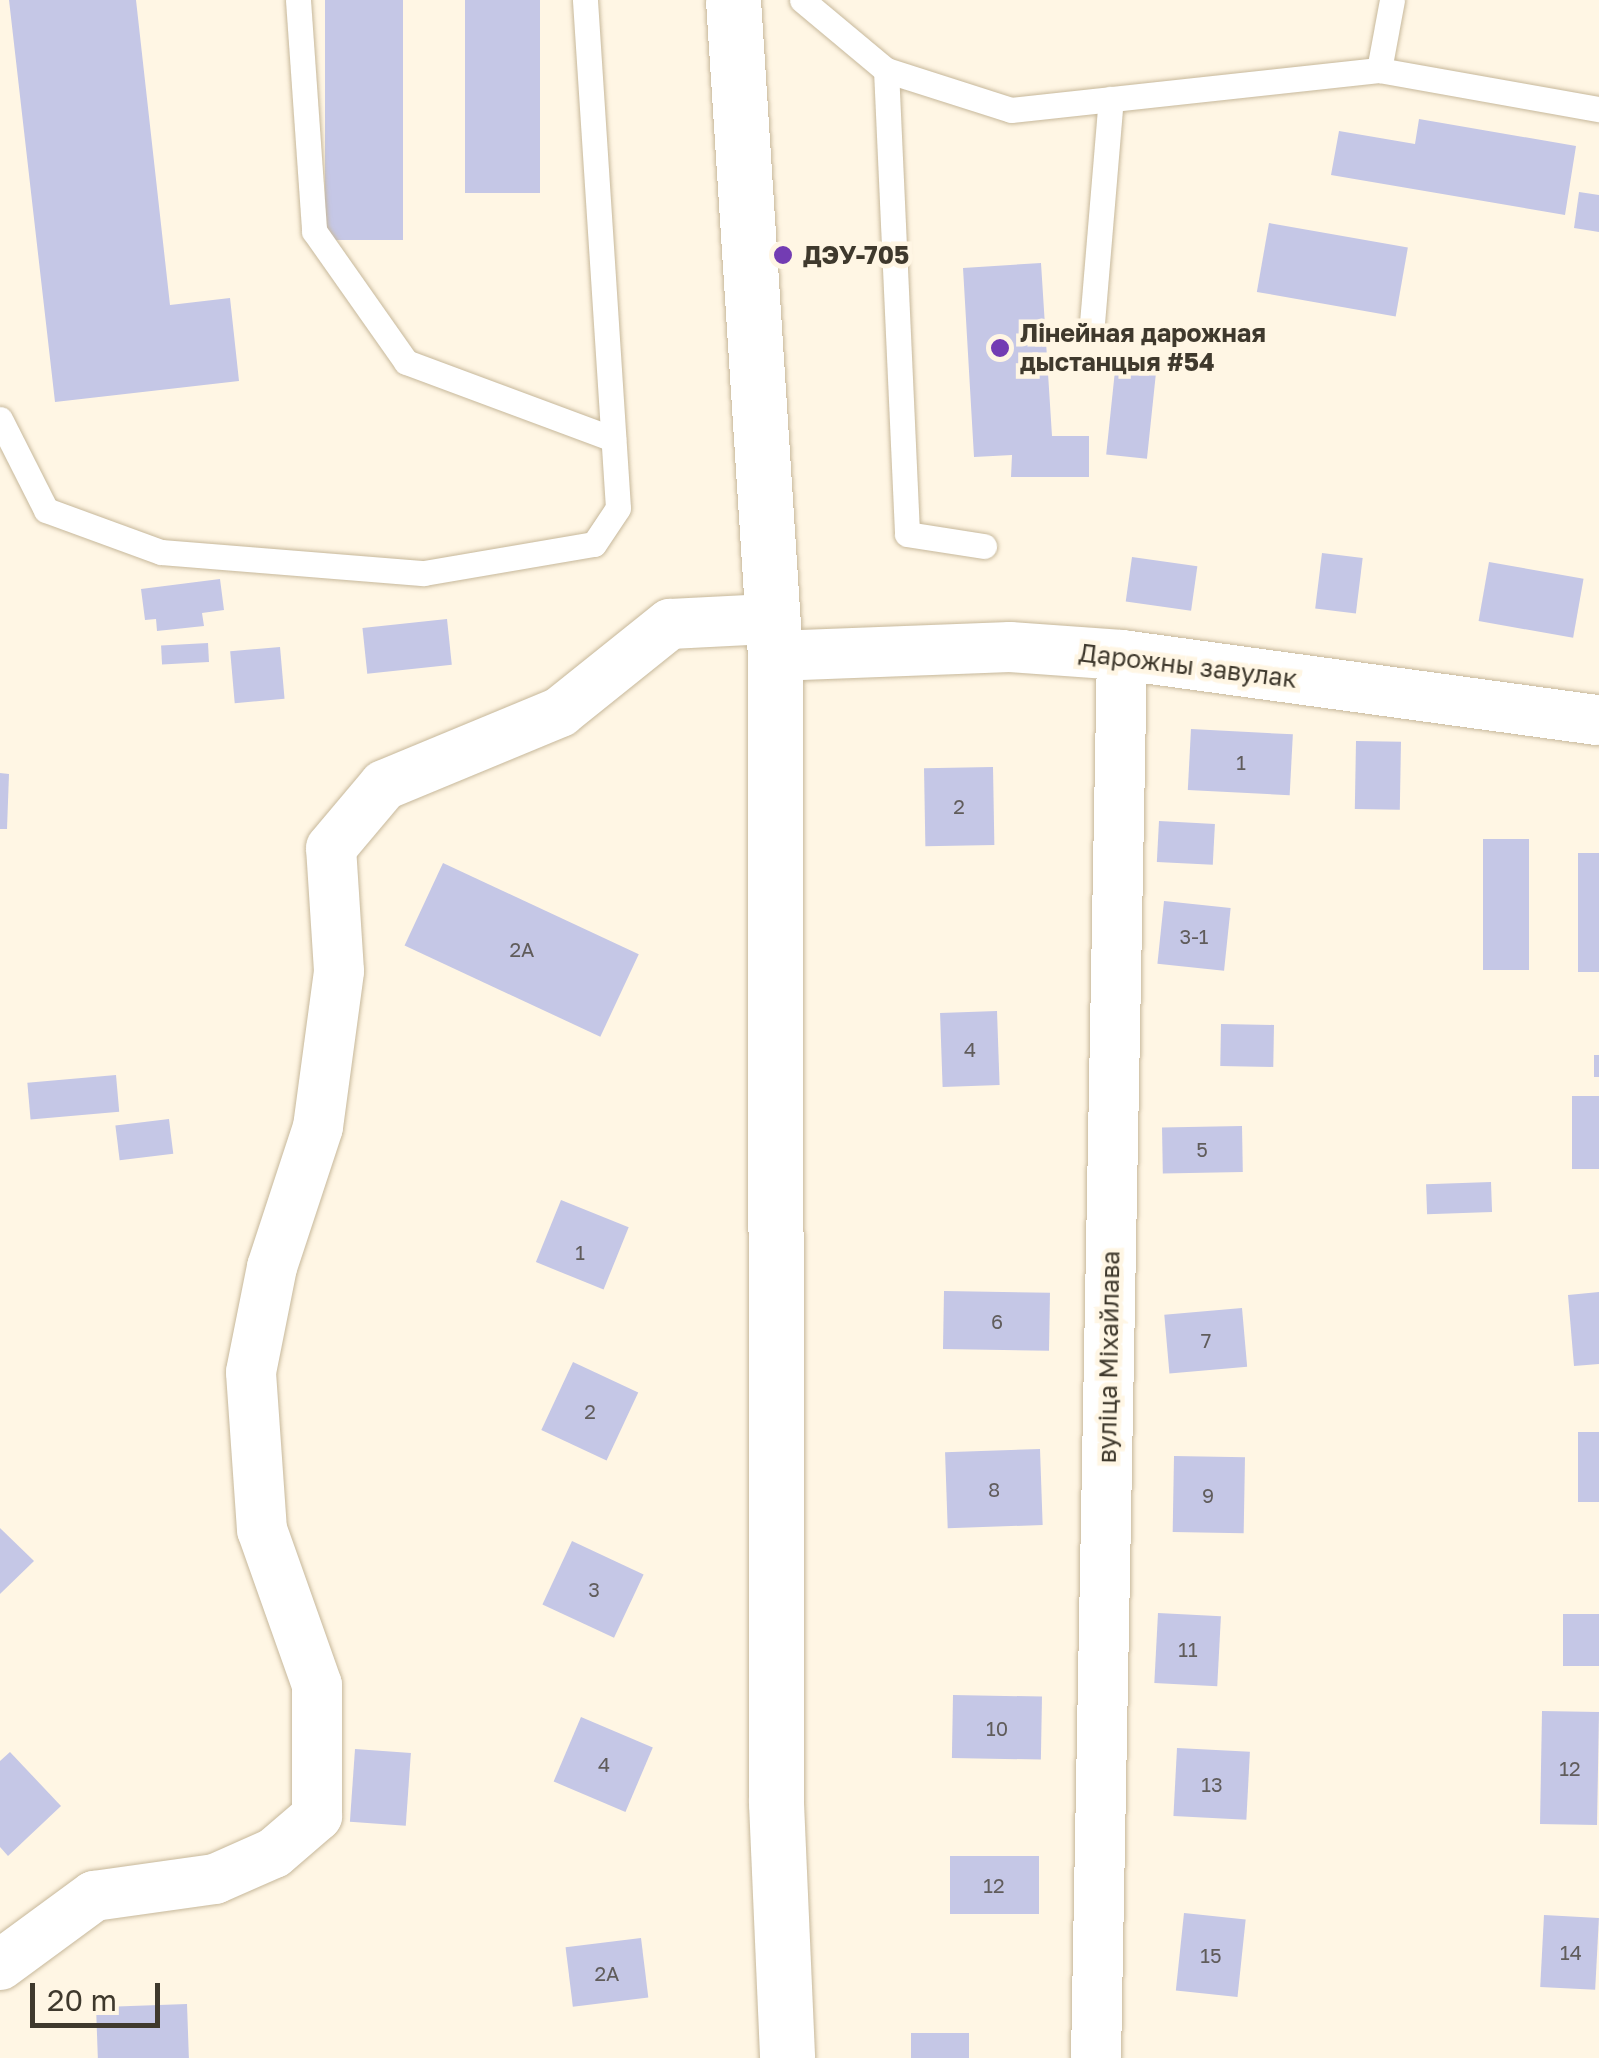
<!DOCTYPE html>
<html>
<head>
<meta charset="utf-8">
<style>
  body { margin:0 }
  #map { position:relative; width:1599px; height:2058px; overflow:hidden; background:#fff6e4; font-family:"Golos Text",sans-serif }
  div>[style] { position:absolute }
  [style*='--x'] { left:calc(var(--x)*1px); top:calc(var(--y)*1px); width:calc(var(--w)*1px); rotate:calc(var(--a)*1deg) }
  .building>* { inset:0; background:#c5c7e6; transform-origin:0 0 }
  .roads { filter:drop-shadow(0 0 2px #c7b89b) drop-shadow(0 0 2px #c7b89b) }
  .service>* { height:25px; margin:-12.5px; padding:0 12.5px; transform-origin:12.5px; border-radius:12.5px; background:#fff }
  .minor>* { height:50px; margin:-25px; padding:0 25px; transform-origin:25px; border-radius:25px; background:#fff }
  .tertiary>* { height:55px; margin:-27.5px; padding:0 27.5px; transform-origin:27.5px; border-radius:27.5px; background:#fff }
  .dots>* { width:28px; height:28px; translate:-50% -50%; box-sizing:border-box; border:5px solid #fff6e4; border-radius:50% }
  span { translate:-50% -50%; white-space:nowrap; text-align:center; line-height:1.15; -webkit-text-stroke:9px #fff6e4; paint-order:stroke }
  .number-label { font-size:20px; color:#605c5b }
  .number-label span { -webkit-text-stroke-width:0 }
  .poi-label { font-size:25px; color:#3f392d; font-weight:700 }
  .left { translate:0 -50%; text-align:left }
  .street-label { font-size:25px; color:#3f392d }
  .scale { position:absolute; left:30px; top:1983px; width:130px; height:45px; box-sizing:border-box; border:5px solid #3f392d; border-top:0; padding-left:12px; font-size:30px; line-height:35px; white-space:nowrap; color:#3f392d; -webkit-text-stroke:8px #fff6e4; paint-order:stroke }
</style>
</head>
<body>
<div id="map">
  <div class="building">
    <div style="clip-path:polygon(9px 0,136px 0,170px 305px,230px 298px,239px 381px,55px 402px)"></div>
    <div style="left:325px;top:0;width:78px;height:240px"></div>
    <div style="left:465px;top:0;width:75px;height:193px"></div>
    <div style="clip-path:polygon(1419px 119px,1576px 146px,1565px 215px,1331px 175px,1339px 131px,1415px 144px)"></div>
    <div style="clip-path:polygon(1579px 192px,1599px 195px,1599px 232px,1574px 228px)"></div>
    <div style="left:1269px;top:223px;width:141px;height:70px;rotate:10deg"></div>
    <div style="clip-path:polygon(1041px 263px,1052px 436px,1089px 436px,1089px 477px,1011px 477px,1012px 455px,974px 457px,963px 268px)"></div>
    <div style="left:1116px;top:361px;width:41px;height:94px;rotate:6deg"></div>
    <div style="left:1322px;top:553px;width:41px;height:56px;rotate:7deg"></div>
    <div style="left:1132px;top:557px;width:66px;height:45px;rotate:8deg"></div>
    <div style="left:1489px;top:562px;width:96px;height:60px;rotate:10deg"></div>
    <div style="clip-path:polygon(220px 579px,224px 610px,202px 613px,204px 626px,157px 631px,156px 619px,145px 620px,141px 589px)"></div>
    <div style="left:447px;top:619px;width:46px;height:85px;rotate:84deg"></div>
    <div style="left:208px;top:643px;width:19px;height:47px;rotate:87deg"></div>
    <div style="left:280px;top:647px;width:52px;height:50px;rotate:85deg"></div>
    <div style="left:1191px;top:729px;width:102px;height:61px;rotate:3deg"></div>
    <div style="left:1356px;top:741px;width:45px;height:68px;rotate:1deg"></div>
    <div style="left:993px;top:767px;width:78px;height:69px;rotate:89deg"></div>
    <div style="clip-path:polygon(0 773px,9px 774px,7px 829px,0 829px)"></div>
    <div style="left:1159px;top:821px;width:56px;height:41px;rotate:3deg"></div>
    <div style="left:1483px;top:839px;width:46px;height:131px"></div>
    <div style="left:1578px;top:853px;width:21px;height:119px"></div>
    <div style="left:443px;top:863px;width:216px;height:91px;rotate:25deg"></div>
    <div style="left:1164px;top:901px;width:67px;height:63px;rotate:6deg"></div>
    <div style="left:997px;top:1011px;width:74px;height:57px;rotate:88deg"></div>
    <div style="left:1221px;top:1024px;width:53px;height:42px;rotate:1deg"></div>
    <div style="left:1594px;top:1055px;width:5px;height:22px"></div>
    <div style="left:116px;top:1075px;width:37px;height:89px;rotate:85deg"></div>
    <div style="left:1572px;top:1096px;width:27px;height:73px"></div>
    <div style="left:169px;top:1119px;width:35px;height:54px;rotate:83deg"></div>
    <div style="left:1242px;top:1126px;width:46px;height:80px;rotate:89deg"></div>
    <div style="left:1491px;top:1182px;width:30px;height:65px;rotate:88deg"></div>
    <div style="left:561px;top:1200px;width:73px;height:67px;rotate:22deg"></div>
    <div style="left:944px;top:1291px;width:106px;height:58px;rotate:1deg"></div>
    <div style="clip-path:polygon(1599px 1292px,1599px 1364px,1574px 1366px,1568px 1295px)"></div>
    <div style="left:1242px;top:1308px;width:59px;height:78px;rotate:85deg"></div>
    <div style="left:573px;top:1362px;width:72px;height:75px;rotate:25deg"></div>
    <div style="left:1578px;top:1432px;width:21px;height:70px"></div>
    <div style="left:1040px;top:1449px;width:76px;height:95px;rotate:88deg"></div>
    <div style="left:1174px;top:1456px;width:71px;height:76px;rotate:1deg"></div>
    <div style="clip-path:polygon(0 1528px,34px 1561px,0 1594px)"></div>
    <div style="left:572px;top:1541px;width:79px;height:70px;rotate:25deg"></div>
    <div style="left:1158px;top:1613px;width:63px;height:70px;rotate:3deg"></div>
    <div style="left:1563px;top:1614px;width:36px;height:52px"></div>
    <div style="left:953px;top:1695px;width:89px;height:63px;rotate:1deg"></div>
    <div style="left:1542px;top:1711px;width:57px;height:113px;rotate:1deg"></div>
    <div style="left:581px;top:1717px;width:78px;height:70px;rotate:23deg"></div>
    <div style="left:1177px;top:1748px;width:73px;height:68px;rotate:3deg"></div>
    <div style="left:355px;top:1749px;width:56px;height:73px;rotate:4deg"></div>
    <div style="clip-path:polygon(10px 1752px,61px 1806px,8px 1856px,0 1847px,0 1761px)"></div>
    <div style="left:950px;top:1856px;width:89px;height:58px"></div>
    <div style="left:1184px;top:1913px;width:62px;height:78px;rotate:6deg"></div>
    <div style="left:1544px;top:1915px;width:55px;height:72px;rotate:3deg"></div>
    <div style="left:641px;top:1938px;width:60px;height:76px;rotate:83deg"></div>
    <div style="left:187px;top:2004px;width:54px;height:91px;rotate:88deg"></div>
    <div style="left:969px;top:2033px;width:25px;height:58px;rotate:90deg"></div>
  </div>
  <div class="roads">
    <div class="service">
      <div style="--x:298;--y:0;--w:232;--a:86"></div>
      <div style="--x:314;--y:231;--w:160;--a:54.9"></div>
      <div style="--x:406;--y:362;--w:221;--a:20.4"></div>
      <div style="--x:802;--y:0;--w:109;--a:39.8"></div>
      <div style="--x:886;--y:70;--w:131;--a:17.7"></div>
      <div style="--x:1011;--y:110;--w:370;--a:-6.2"></div>
      <div style="--x:1379;--y:70;--w:223;--a:10.1"></div>
      <div style="--x:886;--y:70;--w:464;--a:87.4"></div>
      <div style="--x:907;--y:534;--w:78;--a:8.9"></div>
      <div style="--x:1379;--y:70;--w:71;--a:-79.5"></div>
      <div style="--x:1092;--y:323;--w:225;--a:-85.2"></div>
      <div style="--x:0;--y:419;--w:102;--a:63.2"></div>
      <div style="--x:46;--y:510;--w:122;--a:20.1"></div>
      <div style="--x:161;--y:552;--w:264;--a:4.6"></div>
      <div style="--x:424;--y:573;--w:172;--a:-9.7"></div>
      <div style="--x:594;--y:544;--w:43;--a:-56.3"></div>
      <div style="--x:618;--y:508;--w:509;--a:-93.72"></div>
    </div>
    <div class="minor">
      <div style="--x:775;--y:656;--w:235;--a:-2.2"></div>
      <div style="--x:1010;--y:647;--w:112;--a:4.1"></div>
      <div style="--x:1122;--y:655;--w:481;--a:7.8"></div>
      <div style="--x:0;--y:1965;--w:117;--a:-36.3"></div>
      <div style="--x:94;--y:1896;--w:122;--a:-8"></div>
      <div style="--x:215;--y:1879;--w:64;--a:-23.8"></div>
      <div style="--x:274;--y:1853;--w:57;--a:-40.7"></div>
      <div style="--x:317;--y:1816;--w:131;--a:-90"></div>
      <div style="--x:317;--y:1685;--w:164;--a:-109.5"></div>
      <div style="--x:262;--y:1530;--w:158;--a:-94"></div>
      <div style="--x:251;--y:1372;--w:107;--a:-78.7"></div>
      <div style="--x:272;--y:1267;--w:147;--a:-71.8"></div>
      <div style="--x:318;--y:1127;--w:157;--a:-82.3"></div>
      <div style="--x:339;--y:971;--w:123;--a:-93.7"></div>
      <div style="--x:331;--y:848;--w:82;--a:-49.9"></div>
      <div style="--x:384;--y:785;--w:191;--a:-22.5"></div>
      <div style="--x:560;--y:712;--w:141;--a:-38.7"></div>
      <div style="--x:670;--y:624;--w:98;--a:-2.9"></div>
      <div style="--x:1096;--y:2058;--w:1403;--a:-88.94"></div>
    </div>
    <div class="tertiary">
      <div style="--x:733;--y:0;--w:657;--a:86.34"></div>
      <div style="--x:775;--y:656;--w:1147;--a:89.95"></div>
      <div style="--x:776;--y:1803;--w:255;--a:87.5"></div>
    </div>
  </div>
  <div class="dots">
    <div style="left:783px;top:255px;background:#733cb3"></div>
    <div style="left:1000px;top:348px;background:#733cb3"></div>
  </div>
  <div class="number-label">
    <span style="left:1241px;top:762px">1</span>
    <span style="left:959px;top:806px">2</span>
    <span style="left:1194px;top:936px">3-1</span>
    <span style="left:522px;top:949px">2А</span>
    <span style="left:970px;top:1049px">4</span>
    <span style="left:1202px;top:1149px">5</span>
    <span style="left:580px;top:1252px">1</span>
    <span style="left:997px;top:1321px">6</span>
    <span style="left:1206px;top:1340px">7</span>
    <span style="left:590px;top:1411px">2</span>
    <span style="left:994px;top:1489px">8</span>
    <span style="left:1208px;top:1495px">9</span>
    <span style="left:594px;top:1589px">3</span>
    <span style="left:1188px;top:1649px">11</span>
    <span style="left:997px;top:1728px">10</span>
    <span style="left:604px;top:1764px">4</span>
    <span style="left:1570px;top:1768px">12</span>
    <span style="left:1212px;top:1784px">13</span>
    <span style="left:994px;top:1885px">12</span>
    <span style="left:1571px;top:1952px">14</span>
    <span style="left:1211px;top:1955px">15</span>
    <span style="left:607px;top:1973px">2А</span>
  </div>
  <div class="poi-label">
    <span class="left" style="left:803px;top:255px">ДЭУ-705</span>
    <span class="left" style="left:1020px;top:348px">Лінейная дарожная<br>дыстанцыя #54</span>
  </div>
  <div class="street-label">
    <span style="left:1188px;top:666px;rotate:7deg">Дарожны завулак</span>
    <span style="left:1109px;top:1357px;rotate:-89deg">вуліца Міхайлава</span>
  </div>
  <div class="scale">20 m</div>
</div>
</body>
</html>
